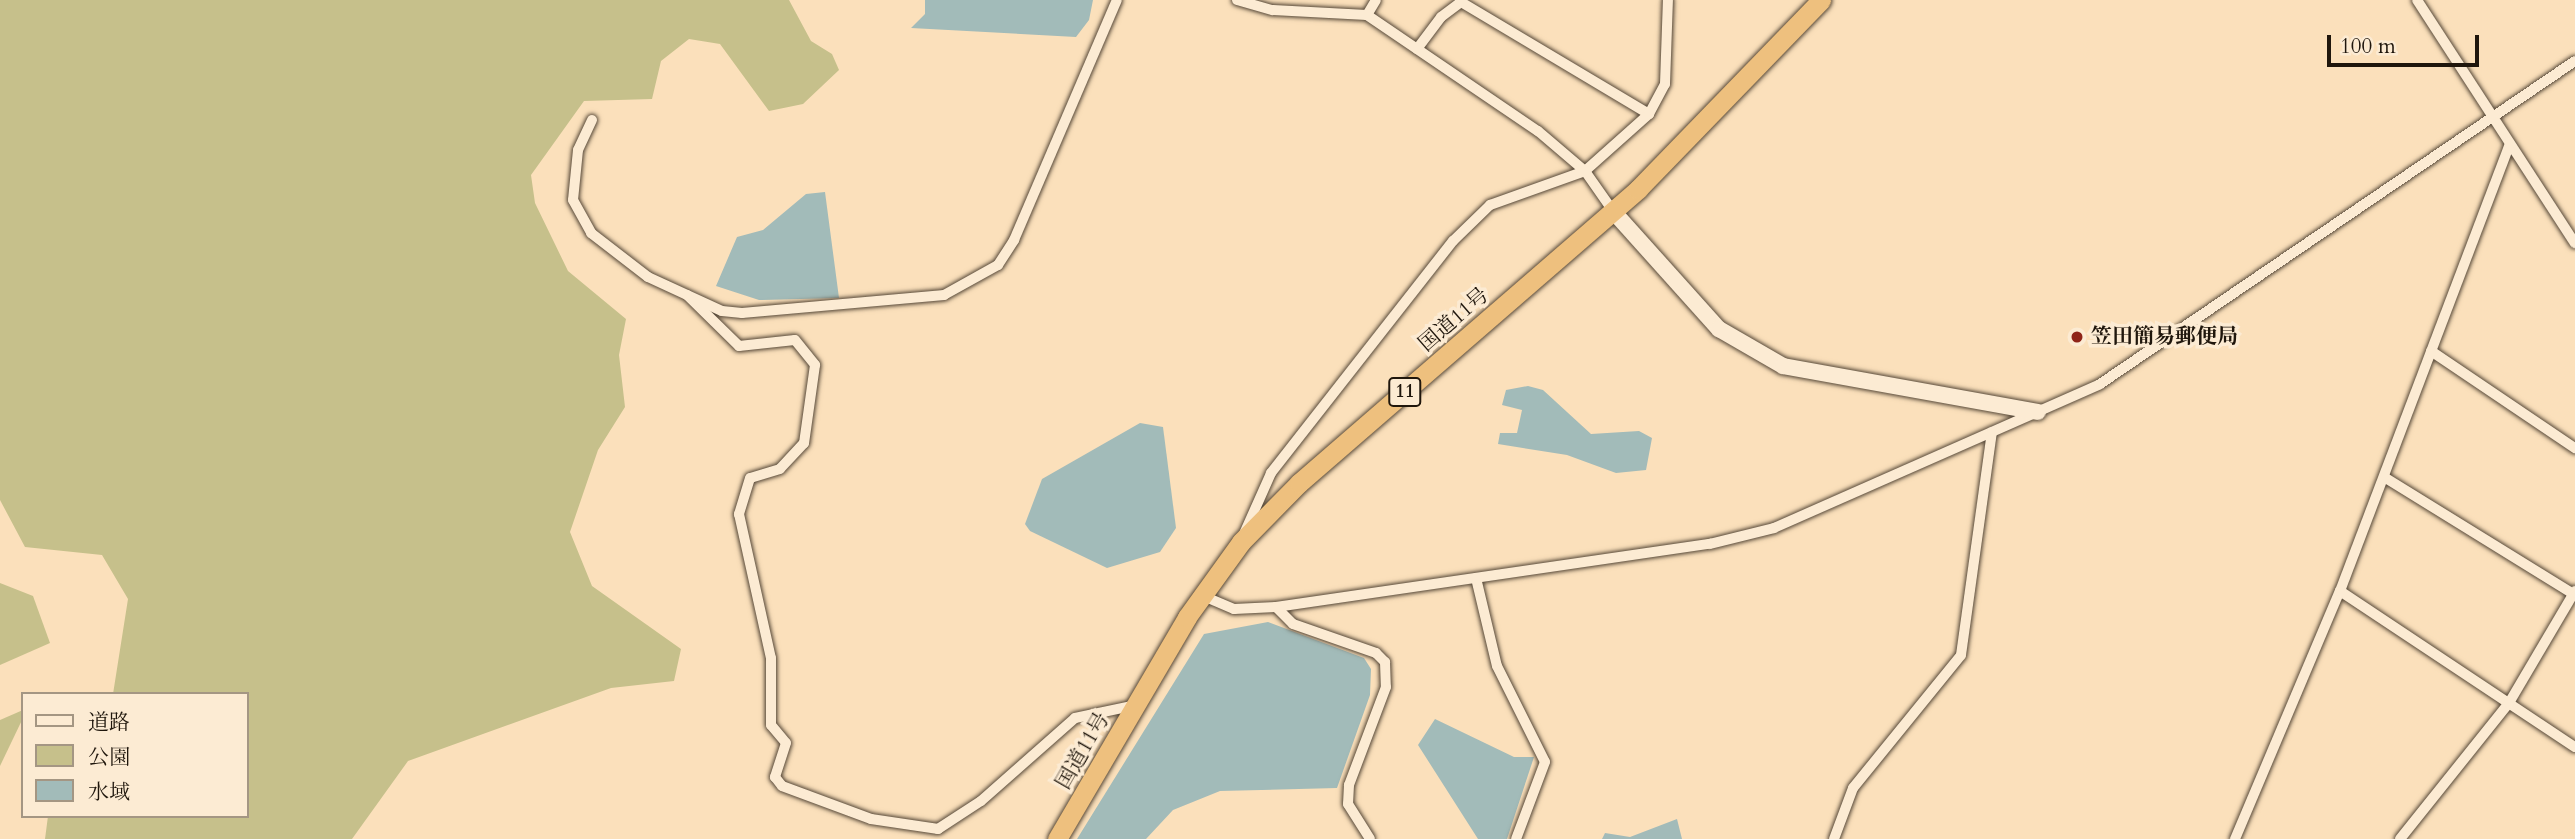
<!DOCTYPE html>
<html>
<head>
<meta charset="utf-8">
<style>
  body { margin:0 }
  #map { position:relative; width:2575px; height:839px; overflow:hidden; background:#fbe0bb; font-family:Cardo,"Noto Serif JP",serif }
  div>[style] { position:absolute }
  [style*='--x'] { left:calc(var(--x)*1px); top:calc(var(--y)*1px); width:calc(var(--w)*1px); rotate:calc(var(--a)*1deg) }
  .green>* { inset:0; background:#c6c08b }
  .water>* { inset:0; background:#a2bbb9 }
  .roads { filter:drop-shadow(0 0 2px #564838) drop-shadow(0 0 2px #564838) }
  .street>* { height:10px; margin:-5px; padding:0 5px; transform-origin:5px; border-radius:5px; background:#fcebd3 }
  .secondary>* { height:16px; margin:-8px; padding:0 8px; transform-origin:8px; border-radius:8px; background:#fcebd3 }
  .highway>* { height:19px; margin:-9.5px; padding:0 9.5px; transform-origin:9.5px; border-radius:9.5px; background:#eec07e }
  .dots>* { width:19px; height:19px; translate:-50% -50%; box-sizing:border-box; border:4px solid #fcebd3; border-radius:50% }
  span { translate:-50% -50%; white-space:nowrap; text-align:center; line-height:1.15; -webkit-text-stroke:7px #fcebd3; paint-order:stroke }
  .shield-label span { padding:2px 5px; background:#fcebd3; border:2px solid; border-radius:5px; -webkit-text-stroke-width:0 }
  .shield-label { font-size:19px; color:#1f160c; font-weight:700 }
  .street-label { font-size:21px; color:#1f160c }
  .poi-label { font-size:21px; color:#1f160c; font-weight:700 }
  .left { translate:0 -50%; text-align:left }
  .legend { position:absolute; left:21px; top:692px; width:228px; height:126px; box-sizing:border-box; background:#fcebd3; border:2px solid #a49683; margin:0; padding:9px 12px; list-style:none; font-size:21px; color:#1f160c }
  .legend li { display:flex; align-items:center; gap:14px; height:35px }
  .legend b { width:35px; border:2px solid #a49683 }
  .scale { position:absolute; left:2327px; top:35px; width:152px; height:32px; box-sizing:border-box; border:4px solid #1f160c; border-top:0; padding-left:9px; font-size:21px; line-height:24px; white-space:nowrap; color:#1f160c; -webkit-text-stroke:5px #fcebd3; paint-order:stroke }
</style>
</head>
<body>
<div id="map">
  <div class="green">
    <div style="clip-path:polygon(0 0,789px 0,811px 41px,832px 54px,839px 70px,803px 104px,769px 111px,720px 44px,689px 39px,661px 61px,652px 99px,584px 101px,531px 175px,535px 203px,568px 271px,626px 319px,619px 355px,625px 407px,598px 450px,570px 532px,592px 586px,681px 649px,674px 681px,611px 688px,408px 761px,352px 839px,45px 839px,48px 816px,247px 816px,247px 694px,113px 694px,128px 599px,102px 555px,25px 547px,0 500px)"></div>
    <div style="clip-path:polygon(0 583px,33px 596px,50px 643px,0 665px)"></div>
    <div style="clip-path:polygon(23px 710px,23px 718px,0 766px,0 720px)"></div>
  </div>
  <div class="water">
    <div style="clip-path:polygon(925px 0,1093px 0,1089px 20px,1076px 37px,911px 28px,925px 14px)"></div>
    <div style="clip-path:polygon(825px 192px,839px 298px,759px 300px,716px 286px,737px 237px,763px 230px,806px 194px)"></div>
    <div style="clip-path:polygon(1528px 386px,1543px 390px,1591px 434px,1639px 431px,1652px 438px,1646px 470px,1616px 473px,1567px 455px,1498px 444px,1500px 433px,1517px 433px,1522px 410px,1502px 405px,1506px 390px)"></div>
    <div style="clip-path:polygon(1140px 423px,1163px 427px,1176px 528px,1160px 552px,1107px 568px,1030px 531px,1025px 524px,1042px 479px)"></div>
    <div style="clip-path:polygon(1268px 622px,1364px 658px,1371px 669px,1370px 695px,1337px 788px,1220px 791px,1173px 810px,1146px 839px,1077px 839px,1204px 634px)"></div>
    <div style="clip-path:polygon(1435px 719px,1514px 757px,1534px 757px,1507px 839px,1478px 839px,1418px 745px)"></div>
    <div style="clip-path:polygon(1677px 819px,1682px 839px,1602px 839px,1605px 833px,1630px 837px)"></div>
  </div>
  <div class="roads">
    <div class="street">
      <div style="--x:1237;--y:0;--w:37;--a:16"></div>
      <div style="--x:1273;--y:10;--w:94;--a:3"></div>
      <div style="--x:1367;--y:15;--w:207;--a:34.2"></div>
      <div style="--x:1538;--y:131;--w:62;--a:40.4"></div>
      <div style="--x:1585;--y:171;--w:49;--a:55"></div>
      <div style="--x:2417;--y:0;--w:290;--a:57"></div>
      <div style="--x:1367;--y:15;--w:17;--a:-59"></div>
      <div style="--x:1417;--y:49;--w:40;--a:-53"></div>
      <div style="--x:1441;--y:17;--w:25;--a:-37"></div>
      <div style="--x:1461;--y:2;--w:219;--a:30.8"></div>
      <div style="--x:592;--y:120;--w:33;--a:115"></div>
      <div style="--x:578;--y:150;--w:50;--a:95.7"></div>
      <div style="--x:573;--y:200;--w:38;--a:61"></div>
      <div style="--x:591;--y:233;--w:72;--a:37.7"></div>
      <div style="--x:648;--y:277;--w:81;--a:24.7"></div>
      <div style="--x:722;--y:311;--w:20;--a:6"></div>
      <div style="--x:742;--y:313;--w:203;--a:-5.1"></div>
      <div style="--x:944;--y:295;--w:62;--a:-29.1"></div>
      <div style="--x:998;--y:265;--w:30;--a:-57"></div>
      <div style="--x:1014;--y:240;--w:261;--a:-66.8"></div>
      <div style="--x:687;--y:295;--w:73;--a:44.4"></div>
      <div style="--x:739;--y:346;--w:56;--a:-6.1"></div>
      <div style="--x:795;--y:340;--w:32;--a:51"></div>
      <div style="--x:815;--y:365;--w:79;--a:98"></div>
      <div style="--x:804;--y:443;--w:35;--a:133"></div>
      <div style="--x:780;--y:469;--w:31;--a:163"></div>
      <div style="--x:750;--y:478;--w:38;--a:107"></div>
      <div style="--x:739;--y:514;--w:148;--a:77.5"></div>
      <div style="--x:771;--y:658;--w:67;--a:90"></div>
      <div style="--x:771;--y:725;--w:23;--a:50"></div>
      <div style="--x:786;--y:743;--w:36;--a:108"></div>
      <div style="--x:775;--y:777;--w:11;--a:52"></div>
      <div style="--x:782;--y:786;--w:95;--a:20.3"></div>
      <div style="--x:871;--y:819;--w:68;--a:8.5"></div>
      <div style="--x:938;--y:829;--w:51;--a:-33.1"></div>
      <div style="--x:981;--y:801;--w:125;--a:-41.4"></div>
      <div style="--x:1075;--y:718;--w:62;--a:-12"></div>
      <div style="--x:2431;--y:351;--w:174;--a:34"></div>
      <div style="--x:2384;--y:477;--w:225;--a:31.7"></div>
      <div style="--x:1243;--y:536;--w:69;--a:-66"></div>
      <div style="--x:1271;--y:473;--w:295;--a:-51.9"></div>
      <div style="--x:1453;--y:241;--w:52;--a:-44.2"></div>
      <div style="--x:1490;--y:205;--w:101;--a:-19.7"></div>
      <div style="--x:1585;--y:171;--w:86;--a:-41.7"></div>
      <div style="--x:1649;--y:114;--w:34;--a:-62"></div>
      <div style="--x:1665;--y:84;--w:84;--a:-88"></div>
      <div style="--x:1476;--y:578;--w:90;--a:76.6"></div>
      <div style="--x:1497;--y:666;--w:107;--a:63.4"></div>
      <div style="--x:1545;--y:762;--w:82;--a:110.6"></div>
      <div style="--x:2340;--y:591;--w:282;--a:33.6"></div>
      <div style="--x:1201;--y:595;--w:36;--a:23"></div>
      <div style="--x:1234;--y:609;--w:42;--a:-2.7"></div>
      <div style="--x:1276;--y:607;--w:439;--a:-8.3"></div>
      <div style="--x:1710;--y:544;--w:66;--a:-14"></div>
      <div style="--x:1774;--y:528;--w:356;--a:-23.8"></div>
      <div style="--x:2100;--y:384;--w:574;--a:-34.22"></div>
      <div style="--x:1276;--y:607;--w:24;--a:45"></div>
      <div style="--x:1293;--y:624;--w:88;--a:19.3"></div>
      <div style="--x:1376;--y:653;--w:13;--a:45"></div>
      <div style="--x:1385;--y:662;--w:25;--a:88"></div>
      <div style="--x:1386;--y:687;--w:105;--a:110.7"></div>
      <div style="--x:1349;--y:785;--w:19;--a:93"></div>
      <div style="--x:1348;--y:804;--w:41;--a:57.8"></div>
      <div style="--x:1834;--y:839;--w:54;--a:-69.6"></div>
      <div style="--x:1853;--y:788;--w:171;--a:-50.9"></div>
      <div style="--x:1961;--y:655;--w:225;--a:-82.1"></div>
      <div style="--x:2235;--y:839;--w:269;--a:-67.1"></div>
      <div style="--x:2340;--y:591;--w:478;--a:-69.2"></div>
      <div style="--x:2400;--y:839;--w:174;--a:-51.3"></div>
      <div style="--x:2509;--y:703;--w:130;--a:-59.5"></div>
    </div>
    <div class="secondary">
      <div style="--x:1613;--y:211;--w:159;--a:48.1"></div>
      <div style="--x:1719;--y:329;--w:74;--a:30"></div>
      <div style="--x:1783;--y:366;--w:259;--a:10.2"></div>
    </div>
    <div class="highway">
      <div style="--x:1057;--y:839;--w:257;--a:-59.6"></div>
      <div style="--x:1187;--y:617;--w:92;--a:-54.2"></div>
      <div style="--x:1241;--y:542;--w:83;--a:-45.5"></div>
      <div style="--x:1299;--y:483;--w:449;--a:-40.9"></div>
      <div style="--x:1638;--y:189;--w:263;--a:-45.9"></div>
    </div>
  </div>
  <div class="dots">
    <div style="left:2077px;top:337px;background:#8f2418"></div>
  </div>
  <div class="shield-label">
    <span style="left:1405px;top:392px">11</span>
  </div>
  <div class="street-label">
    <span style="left:1454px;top:320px;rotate:-41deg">国道11号</span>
    <span style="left:1083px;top:751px;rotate:-60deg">国道11号</span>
  </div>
  <div class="poi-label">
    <span class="left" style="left:2091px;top:337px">笠田簡易郵便局</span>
  </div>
  <ul class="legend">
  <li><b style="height:9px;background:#fcebd3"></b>道路</li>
  <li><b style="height:19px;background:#c6c08b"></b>公園</li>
  <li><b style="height:19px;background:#a2bbb9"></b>水域</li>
  </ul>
  <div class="scale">100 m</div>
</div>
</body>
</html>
